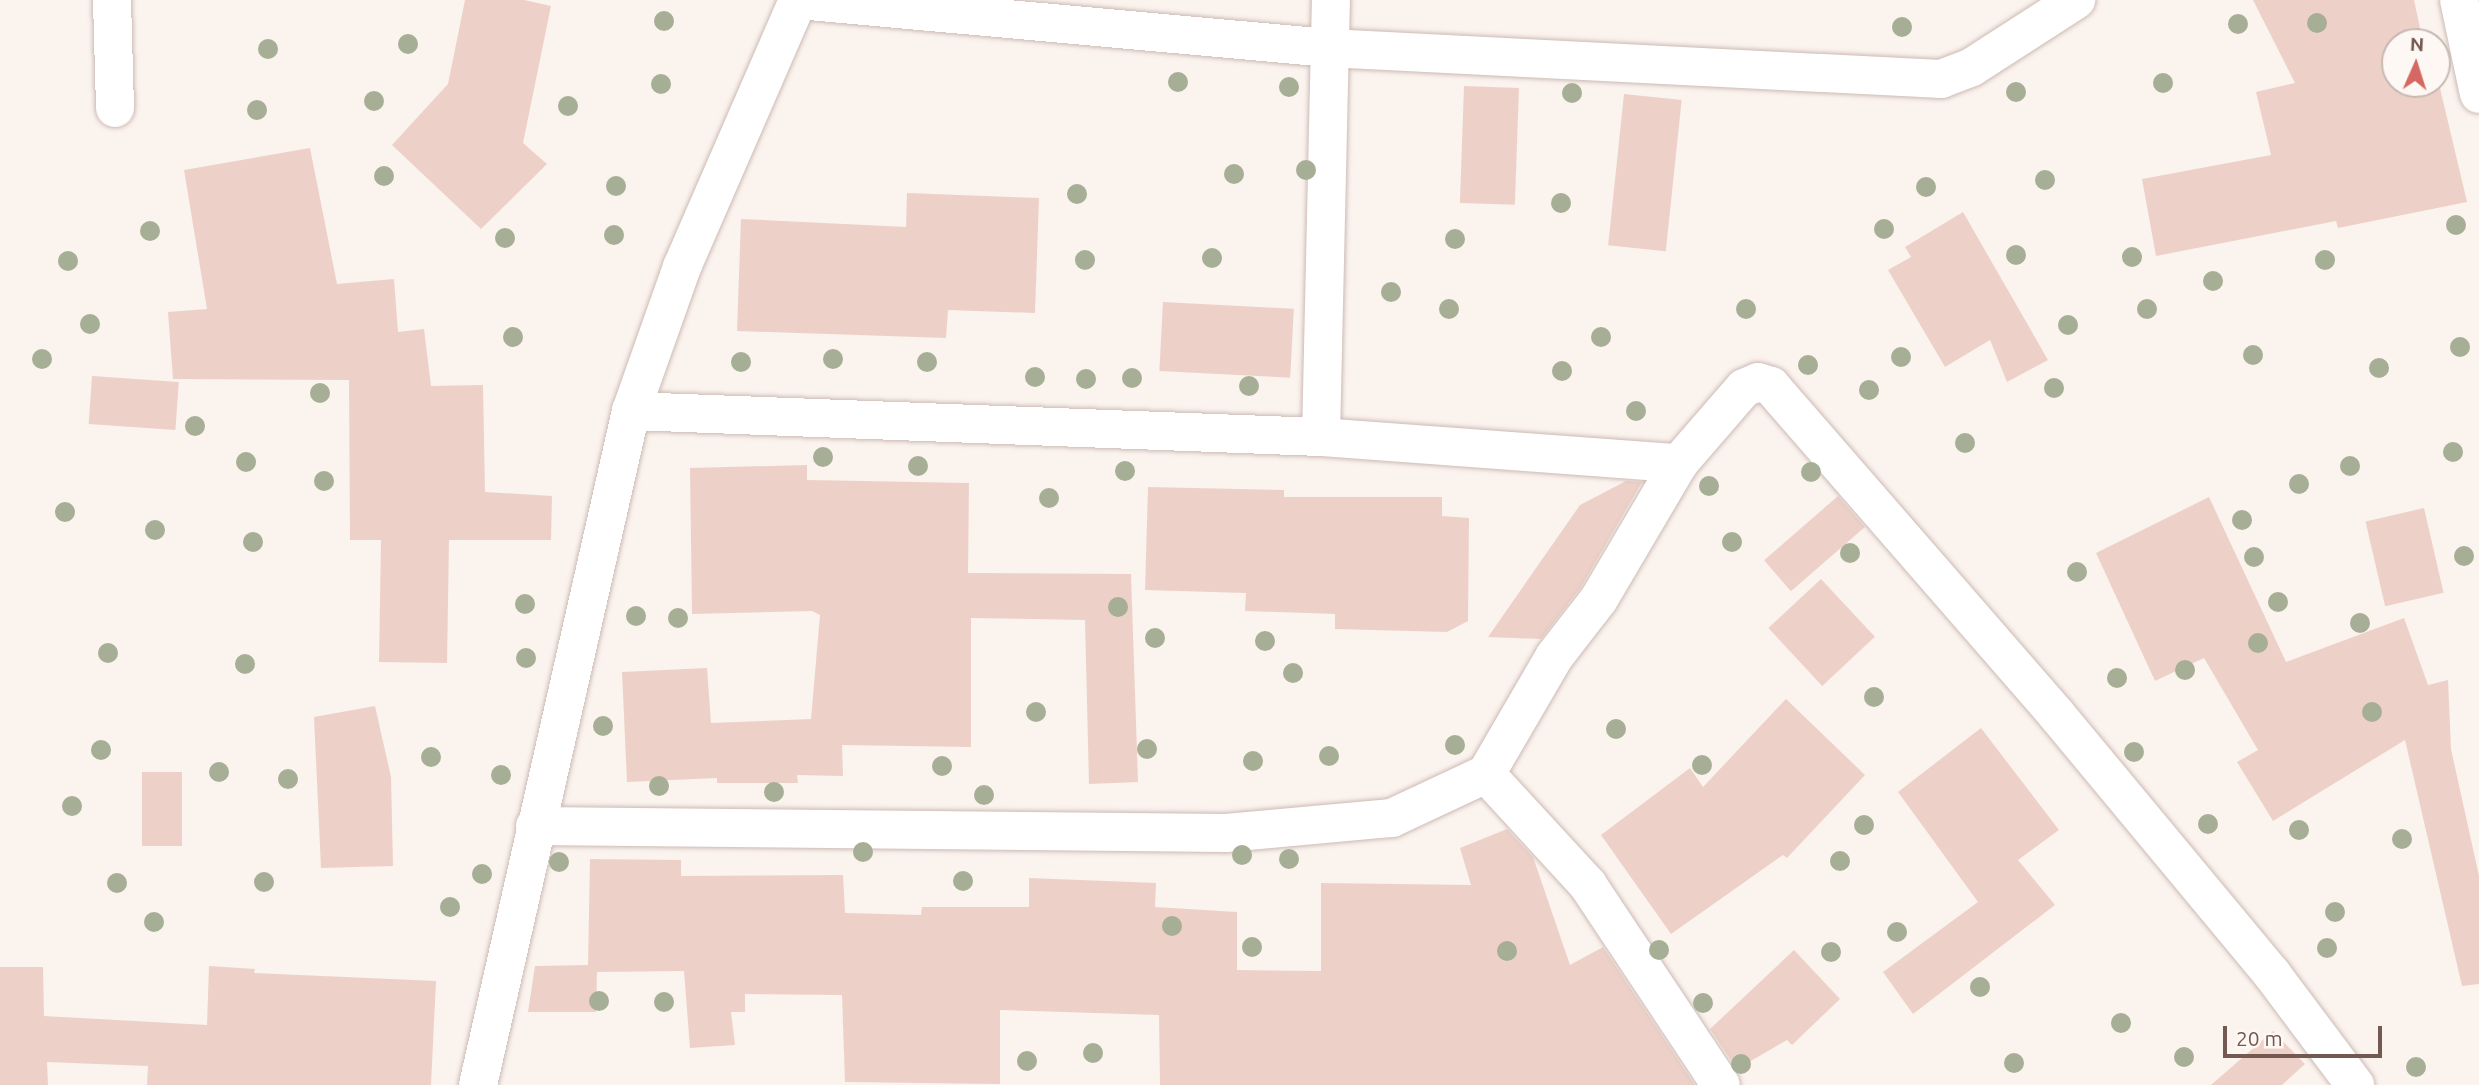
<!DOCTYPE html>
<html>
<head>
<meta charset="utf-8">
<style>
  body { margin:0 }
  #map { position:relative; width:2479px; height:1085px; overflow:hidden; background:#fbf3ee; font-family:Ubuntu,sans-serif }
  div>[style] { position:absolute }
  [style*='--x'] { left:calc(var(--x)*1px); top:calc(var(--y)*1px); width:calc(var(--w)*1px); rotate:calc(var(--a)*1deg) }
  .building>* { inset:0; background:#edd1c8; transform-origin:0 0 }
  .roads { filter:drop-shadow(0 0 2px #ccbab4) drop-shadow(0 0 2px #ccbab4) }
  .minor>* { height:38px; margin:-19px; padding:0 19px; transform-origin:19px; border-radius:19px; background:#fff }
  .trees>* { width:20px; height:20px; margin:-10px; border-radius:50%; background:#a6af95 }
  span { translate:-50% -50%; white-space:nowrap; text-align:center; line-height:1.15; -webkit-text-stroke:5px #fef8f4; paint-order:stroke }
  .north { position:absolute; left:2381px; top:28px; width:70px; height:70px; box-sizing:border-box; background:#fef8f4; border:2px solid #c7b8b3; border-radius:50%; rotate:3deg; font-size:19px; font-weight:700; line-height:28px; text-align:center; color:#745852 }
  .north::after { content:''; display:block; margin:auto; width:24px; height:32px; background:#d56863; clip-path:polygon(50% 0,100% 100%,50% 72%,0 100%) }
  .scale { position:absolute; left:2223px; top:1026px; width:159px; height:32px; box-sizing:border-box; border:4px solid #745852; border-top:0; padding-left:9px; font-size:21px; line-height:24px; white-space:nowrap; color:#745852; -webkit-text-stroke:5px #fef8f4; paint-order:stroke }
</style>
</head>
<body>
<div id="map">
  <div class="building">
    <div style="clip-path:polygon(465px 0,524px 0,551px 6px,523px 143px,547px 164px,481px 229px,392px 145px,448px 84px)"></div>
    <div style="clip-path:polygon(2253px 0,2414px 0,2423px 42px,2395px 42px,2395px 84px,2439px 84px,2467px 202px,2338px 228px,2336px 221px,2156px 256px,2142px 179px,2271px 155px,2256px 92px,2295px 83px)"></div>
    <div style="left:1464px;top:86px;width:55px;height:117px;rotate:2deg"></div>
    <div style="left:1624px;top:94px;width:58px;height:152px;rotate:6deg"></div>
    <div style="clip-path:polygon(310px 148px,337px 284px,394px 279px,398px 332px,424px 329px,431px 386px,483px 385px,485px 492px,552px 496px,551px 540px,449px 540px,447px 663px,379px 662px,381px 540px,350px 540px,349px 380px,173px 379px,168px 312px,207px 309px,184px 170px)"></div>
    <div style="clip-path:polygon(907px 193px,1039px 198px,1035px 313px,948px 310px,946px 338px,737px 331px,741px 219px,906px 227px)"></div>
    <div style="clip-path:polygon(1963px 212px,2048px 360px,2007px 382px,1990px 340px,1945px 367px,1888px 270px,1911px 257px,1905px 247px)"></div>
    <div style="left:1163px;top:302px;width:131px;height:69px;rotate:3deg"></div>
    <div style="left:92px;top:376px;width:87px;height:48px;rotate:4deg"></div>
    <div style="clip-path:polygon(807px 465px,807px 480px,969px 483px,968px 573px,1131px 574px,1138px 782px,1089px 784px,1085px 620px,971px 618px,971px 747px,842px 745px,843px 776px,797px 775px,798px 783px,717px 783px,717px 778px,627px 782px,622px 672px,707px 668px,711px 723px,811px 719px,820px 615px,812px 611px,692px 614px,690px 468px)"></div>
    <div style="clip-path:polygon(1626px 481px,1642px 482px,1581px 587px,1541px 639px,1488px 637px,1580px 505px)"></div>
    <div style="clip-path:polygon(1148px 487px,1284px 490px,1284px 497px,1442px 497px,1442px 516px,1469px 518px,1468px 621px,1447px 632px,1335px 629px,1335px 614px,1245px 611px,1246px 593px,1145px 590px)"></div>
    <div style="left:1838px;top:496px;width:41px;height:98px;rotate:49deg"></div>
    <div style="clip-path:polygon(2209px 497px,2286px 662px,2404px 618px,2428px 685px,2448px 680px,2451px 749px,2479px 876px,2479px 984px,2462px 986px,2405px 740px,2273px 821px,2237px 762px,2258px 750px,2204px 658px,2155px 681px,2096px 553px)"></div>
    <div style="left:2424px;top:508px;width:87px;height:60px;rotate:77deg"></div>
    <div style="left:1821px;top:579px;width:79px;height:72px;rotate:47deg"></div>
    <div style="clip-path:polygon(1786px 699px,1865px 775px,1787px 858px,1783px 855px,1671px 934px,1601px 835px,1690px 768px,1703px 787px)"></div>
    <div style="clip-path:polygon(375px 706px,391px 777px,393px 866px,321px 868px,314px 717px)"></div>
    <div style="clip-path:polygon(1981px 728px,2059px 830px,2018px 860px,2055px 905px,1913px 1014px,1883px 972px,1978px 902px,1898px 792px)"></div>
    <div style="left:142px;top:772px;width:40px;height:74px"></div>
    <div style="clip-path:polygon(1507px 829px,1533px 857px,1570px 965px,1603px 947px,1695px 1085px,1160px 1085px,1159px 1015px,1000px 1010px,1000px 1084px,845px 1082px,842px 995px,745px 994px,745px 1012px,731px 1012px,735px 1045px,690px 1048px,684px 971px,597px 972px,596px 1012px,528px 1012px,535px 966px,588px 965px,590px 859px,681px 860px,681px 876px,843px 875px,845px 913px,921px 915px,922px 907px,1029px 907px,1029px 878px,1156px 883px,1155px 907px,1237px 912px,1237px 970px,1321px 971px,1321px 883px,1471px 885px,1460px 848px)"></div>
    <div style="clip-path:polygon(1794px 950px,1840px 999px,1792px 1045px,1787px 1040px,1737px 1069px,1710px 1029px)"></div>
    <div style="clip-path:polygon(209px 966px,255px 969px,254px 973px,436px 981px,431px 1085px,147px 1085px,148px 1066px,47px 1062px,48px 1085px,0 1085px,0 967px,43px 967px,44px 1016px,207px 1025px)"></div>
    <div style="clip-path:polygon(2273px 1031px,2305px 1064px,2282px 1085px,2211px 1085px)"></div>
  </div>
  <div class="roads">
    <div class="minor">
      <div style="--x:112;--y:0;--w:108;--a:88.4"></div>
      <div style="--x:798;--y:0;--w:532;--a:5.17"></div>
      <div style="--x:1328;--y:48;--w:614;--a:2.9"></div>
      <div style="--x:1941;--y:79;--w:33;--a:-21"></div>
      <div style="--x:1972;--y:67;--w:124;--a:-32.8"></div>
      <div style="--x:2459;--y:0;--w:96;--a:78"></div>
      <div style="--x:631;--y:411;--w:690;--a:2.16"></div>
      <div style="--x:1321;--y:437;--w:359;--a:4.2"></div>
      <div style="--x:1321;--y:437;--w:437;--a:-88.7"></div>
      <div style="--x:1486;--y:774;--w:151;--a:47.4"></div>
      <div style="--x:1588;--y:885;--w:240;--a:56.4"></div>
      <div style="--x:535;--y:826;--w:691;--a:0.58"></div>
      <div style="--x:1226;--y:833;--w:167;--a:-5.2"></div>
      <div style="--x:1392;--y:818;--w:104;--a:-25.1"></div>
      <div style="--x:1486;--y:774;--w:135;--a:-59.8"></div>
      <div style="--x:1554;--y:657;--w:73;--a:-52.2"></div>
      <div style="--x:1599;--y:599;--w:158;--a:-59.5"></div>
      <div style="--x:1679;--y:463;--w:99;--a:-49.1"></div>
      <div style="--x:1744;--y:388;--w:15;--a:-23"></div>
      <div style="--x:1758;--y:382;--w:14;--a:17"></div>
      <div style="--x:1771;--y:386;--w:435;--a:49"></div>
      <div style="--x:2056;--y:714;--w:338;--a:50.3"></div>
      <div style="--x:2272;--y:974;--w:139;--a:53.2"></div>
      <div style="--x:478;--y:1085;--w:691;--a:-77.21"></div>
      <div style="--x:631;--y:411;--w:153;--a:-70.5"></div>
      <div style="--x:682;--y:267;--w:291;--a:-66.5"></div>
    </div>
  </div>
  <div class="trees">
    <div style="left:664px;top:21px"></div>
    <div style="left:2317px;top:23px"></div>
    <div style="left:2238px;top:24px"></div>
    <div style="left:1902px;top:27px"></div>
    <div style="left:408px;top:44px"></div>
    <div style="left:268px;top:49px"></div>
    <div style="left:1178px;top:82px"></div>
    <div style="left:2163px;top:83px"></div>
    <div style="left:661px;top:84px"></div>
    <div style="left:1289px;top:87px"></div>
    <div style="left:2016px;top:92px"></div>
    <div style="left:1572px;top:93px"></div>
    <div style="left:374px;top:101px"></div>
    <div style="left:568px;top:106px"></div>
    <div style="left:257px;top:110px"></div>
    <div style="left:1306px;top:170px"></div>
    <div style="left:1234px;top:174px"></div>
    <div style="left:384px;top:176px"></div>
    <div style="left:2045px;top:180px"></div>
    <div style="left:616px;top:186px"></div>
    <div style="left:1926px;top:187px"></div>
    <div style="left:1077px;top:194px"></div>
    <div style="left:1561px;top:203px"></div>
    <div style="left:2456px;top:225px"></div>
    <div style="left:1884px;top:229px"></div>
    <div style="left:150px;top:231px"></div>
    <div style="left:614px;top:235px"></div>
    <div style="left:505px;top:238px"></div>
    <div style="left:1455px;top:239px"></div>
    <div style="left:2016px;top:255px"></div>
    <div style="left:2132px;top:257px"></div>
    <div style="left:1212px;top:258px"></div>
    <div style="left:1085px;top:260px"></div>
    <div style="left:2325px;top:260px"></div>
    <div style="left:68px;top:261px"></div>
    <div style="left:2213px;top:281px"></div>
    <div style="left:1391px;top:292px"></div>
    <div style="left:1449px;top:309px"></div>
    <div style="left:1746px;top:309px"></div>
    <div style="left:2147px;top:309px"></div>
    <div style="left:90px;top:324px"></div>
    <div style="left:2068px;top:325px"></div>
    <div style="left:513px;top:337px"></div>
    <div style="left:1601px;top:337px"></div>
    <div style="left:2460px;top:347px"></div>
    <div style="left:2253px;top:355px"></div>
    <div style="left:1901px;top:357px"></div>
    <div style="left:42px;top:359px"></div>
    <div style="left:833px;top:359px"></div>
    <div style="left:741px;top:362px"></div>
    <div style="left:927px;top:362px"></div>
    <div style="left:1808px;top:365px"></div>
    <div style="left:2379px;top:368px"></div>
    <div style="left:1562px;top:371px"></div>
    <div style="left:1035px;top:377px"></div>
    <div style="left:1132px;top:378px"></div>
    <div style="left:1086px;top:379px"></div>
    <div style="left:1249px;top:386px"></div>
    <div style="left:2054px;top:388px"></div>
    <div style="left:1869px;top:390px"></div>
    <div style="left:320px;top:393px"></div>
    <div style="left:1636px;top:411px"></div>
    <div style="left:195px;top:426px"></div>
    <div style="left:1965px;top:443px"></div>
    <div style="left:2453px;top:452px"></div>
    <div style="left:823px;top:457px"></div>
    <div style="left:246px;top:462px"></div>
    <div style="left:918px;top:466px"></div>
    <div style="left:2350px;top:466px"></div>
    <div style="left:1125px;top:471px"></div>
    <div style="left:1811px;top:472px"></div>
    <div style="left:324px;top:481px"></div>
    <div style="left:2299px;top:484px"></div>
    <div style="left:1709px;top:486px"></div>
    <div style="left:1049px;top:498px"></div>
    <div style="left:65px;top:512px"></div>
    <div style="left:2242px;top:520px"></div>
    <div style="left:155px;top:530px"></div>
    <div style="left:253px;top:542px"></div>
    <div style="left:1732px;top:542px"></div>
    <div style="left:1850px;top:553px"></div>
    <div style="left:2464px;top:556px"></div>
    <div style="left:2254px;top:557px"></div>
    <div style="left:2077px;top:572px"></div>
    <div style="left:2278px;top:602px"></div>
    <div style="left:525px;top:604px"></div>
    <div style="left:1118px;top:607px"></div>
    <div style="left:636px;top:616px"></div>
    <div style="left:678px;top:618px"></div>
    <div style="left:2360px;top:623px"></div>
    <div style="left:1155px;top:638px"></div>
    <div style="left:1265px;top:641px"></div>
    <div style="left:2258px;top:643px"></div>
    <div style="left:108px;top:653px"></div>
    <div style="left:526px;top:658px"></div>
    <div style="left:245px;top:664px"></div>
    <div style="left:2185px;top:670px"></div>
    <div style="left:1293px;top:673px"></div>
    <div style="left:2117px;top:678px"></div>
    <div style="left:1874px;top:697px"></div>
    <div style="left:1036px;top:712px"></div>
    <div style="left:2372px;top:712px"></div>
    <div style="left:603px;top:726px"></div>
    <div style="left:1616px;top:729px"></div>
    <div style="left:1455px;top:745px"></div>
    <div style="left:1147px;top:749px"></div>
    <div style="left:101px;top:750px"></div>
    <div style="left:2134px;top:752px"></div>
    <div style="left:1329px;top:756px"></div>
    <div style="left:431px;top:757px"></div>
    <div style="left:1253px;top:761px"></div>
    <div style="left:1702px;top:765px"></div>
    <div style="left:942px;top:766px"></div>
    <div style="left:219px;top:772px"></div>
    <div style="left:501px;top:775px"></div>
    <div style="left:288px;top:779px"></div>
    <div style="left:659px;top:786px"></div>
    <div style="left:774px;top:792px"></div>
    <div style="left:984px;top:795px"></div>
    <div style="left:72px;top:806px"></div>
    <div style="left:2208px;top:824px"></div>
    <div style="left:1864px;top:825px"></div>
    <div style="left:2299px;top:830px"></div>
    <div style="left:2402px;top:839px"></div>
    <div style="left:863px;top:852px"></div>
    <div style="left:1242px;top:855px"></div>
    <div style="left:1289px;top:859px"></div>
    <div style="left:1840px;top:861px"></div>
    <div style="left:559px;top:862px"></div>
    <div style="left:482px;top:874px"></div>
    <div style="left:963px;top:881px"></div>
    <div style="left:264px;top:882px"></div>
    <div style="left:117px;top:883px"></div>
    <div style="left:450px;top:907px"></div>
    <div style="left:2335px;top:912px"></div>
    <div style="left:154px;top:922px"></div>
    <div style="left:1172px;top:926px"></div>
    <div style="left:1897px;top:932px"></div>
    <div style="left:1252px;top:947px"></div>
    <div style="left:2327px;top:948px"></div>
    <div style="left:1659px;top:950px"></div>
    <div style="left:1507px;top:951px"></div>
    <div style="left:1831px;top:952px"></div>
    <div style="left:1980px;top:987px"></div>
    <div style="left:599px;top:1001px"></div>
    <div style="left:664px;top:1002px"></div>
    <div style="left:1703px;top:1003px"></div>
    <div style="left:2121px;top:1023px"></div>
    <div style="left:1093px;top:1053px"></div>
    <div style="left:2184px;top:1057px"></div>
    <div style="left:1027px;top:1061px"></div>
    <div style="left:2014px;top:1063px"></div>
    <div style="left:1741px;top:1064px"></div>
    <div style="left:2416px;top:1067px"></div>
  </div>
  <div class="north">N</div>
  <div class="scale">20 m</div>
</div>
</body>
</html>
